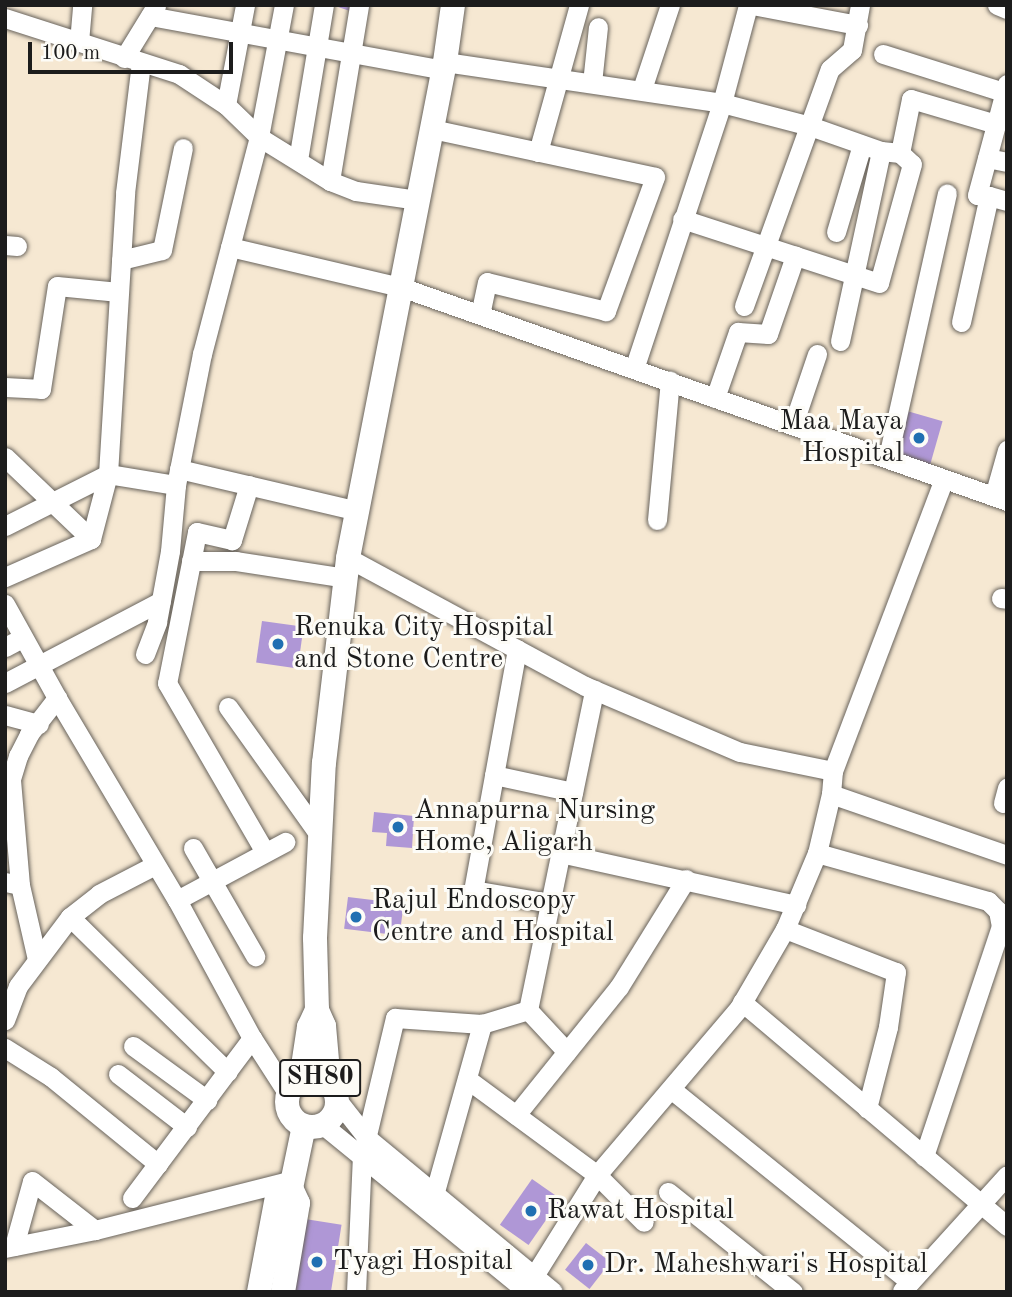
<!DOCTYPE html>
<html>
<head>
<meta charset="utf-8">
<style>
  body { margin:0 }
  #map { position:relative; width:1012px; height:1297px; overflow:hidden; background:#f6e8d2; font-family:"Old Standard TT",serif }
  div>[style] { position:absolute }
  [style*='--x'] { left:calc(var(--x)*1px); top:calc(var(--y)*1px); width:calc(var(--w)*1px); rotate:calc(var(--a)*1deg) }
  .building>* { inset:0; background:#af97d6; transform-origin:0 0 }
  .roads { filter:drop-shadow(0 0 2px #68635c) drop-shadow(0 0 2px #68635c) }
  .minor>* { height:19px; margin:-9.5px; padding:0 9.5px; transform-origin:9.5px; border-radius:9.5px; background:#fff }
  .major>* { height:24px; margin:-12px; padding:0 12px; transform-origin:12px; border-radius:12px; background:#fff }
  .major>.ring { margin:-12px; padding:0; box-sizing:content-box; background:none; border:24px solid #fff; border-radius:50% }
  .dots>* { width:19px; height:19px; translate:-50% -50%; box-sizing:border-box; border:4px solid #fdfcf7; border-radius:50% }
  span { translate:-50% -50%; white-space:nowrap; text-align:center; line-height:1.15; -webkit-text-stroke:6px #fdfcf7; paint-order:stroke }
  .shield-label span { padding:2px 5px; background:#fdfcf7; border:2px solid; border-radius:5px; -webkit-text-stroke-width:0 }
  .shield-label { font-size:26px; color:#1c1c1c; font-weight:700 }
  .poi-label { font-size:28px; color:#1c1c1c }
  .right { translate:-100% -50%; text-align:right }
  .left { translate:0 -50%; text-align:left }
  .frame { position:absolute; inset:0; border:7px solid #1c1c1c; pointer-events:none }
  .scale { position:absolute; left:28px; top:42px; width:205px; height:32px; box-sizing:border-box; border:4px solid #1c1c1c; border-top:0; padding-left:9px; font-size:21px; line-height:24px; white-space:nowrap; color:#1c1c1c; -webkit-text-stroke:5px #fdfcf7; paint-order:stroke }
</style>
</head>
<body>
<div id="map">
  <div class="building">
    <div style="clip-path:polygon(332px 5px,354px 5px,353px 12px)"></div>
    <div style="left:907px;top:411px;width:37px;height:47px;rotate:16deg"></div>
    <div style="left:262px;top:621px;width:42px;height:42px;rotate:8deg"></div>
    <div style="clip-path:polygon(374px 812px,414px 816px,412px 848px,386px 846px,387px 833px,372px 832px)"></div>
    <div style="left:348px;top:897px;width:56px;height:32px;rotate:7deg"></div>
    <div style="left:532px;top:1179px;width:35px;height:56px;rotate:35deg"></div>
    <div style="left:305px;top:1219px;width:37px;height:74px;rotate:9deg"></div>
    <div style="left:586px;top:1243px;width:31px;height:34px;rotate:38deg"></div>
  </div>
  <div class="roads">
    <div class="minor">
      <div style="--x:752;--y:5;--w:108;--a:10.7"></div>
      <div style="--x:997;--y:5;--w:11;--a:22"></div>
      <div style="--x:150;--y:16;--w:299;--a:10.4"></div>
      <div style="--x:5;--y:18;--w:183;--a:17.8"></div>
      <div style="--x:179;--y:74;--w:56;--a:33.4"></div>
      <div style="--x:226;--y:105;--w:46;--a:44.1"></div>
      <div style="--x:259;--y:137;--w:84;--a:31.8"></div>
      <div style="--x:330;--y:181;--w:28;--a:21"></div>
      <div style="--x:356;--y:191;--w:63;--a:8.3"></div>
      <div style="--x:79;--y:42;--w:37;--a:-85"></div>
      <div style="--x:883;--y:54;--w:130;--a:17.5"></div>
      <div style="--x:124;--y:58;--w:61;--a:-58.4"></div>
      <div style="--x:445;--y:62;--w:280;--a:8.4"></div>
      <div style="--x:722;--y:103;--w:91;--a:14.6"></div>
      <div style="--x:810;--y:126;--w:75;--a:19.4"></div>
      <div style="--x:881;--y:151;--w:19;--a:6"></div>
      <div style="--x:900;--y:153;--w:16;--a:43"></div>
      <div style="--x:912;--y:164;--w:123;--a:105.5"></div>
      <div style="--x:879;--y:283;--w:207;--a:-162"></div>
      <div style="--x:592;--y:83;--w:56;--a:-83.9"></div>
      <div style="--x:642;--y:89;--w:89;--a:-71.6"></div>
      <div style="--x:226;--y:105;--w:102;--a:-79.2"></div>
      <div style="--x:432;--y:129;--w:228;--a:12.1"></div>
      <div style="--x:655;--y:177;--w:143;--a:110.1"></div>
      <div style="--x:606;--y:311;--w:122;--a:-166.3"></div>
      <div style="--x:487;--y:282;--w:33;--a:102"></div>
      <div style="--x:538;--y:152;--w:153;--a:-74.4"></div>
      <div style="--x:900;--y:153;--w:55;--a:-78.5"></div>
      <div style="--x:911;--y:99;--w:89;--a:16.4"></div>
      <div style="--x:987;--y:158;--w:20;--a:11"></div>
      <div style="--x:298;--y:160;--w:157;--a:-80.5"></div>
      <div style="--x:330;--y:181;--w:178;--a:-80.6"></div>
      <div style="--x:989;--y:196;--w:19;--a:16"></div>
      <div style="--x:836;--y:232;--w:91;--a:-73.4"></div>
      <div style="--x:5;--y:245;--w:12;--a:5"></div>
      <div style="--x:230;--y:247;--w:176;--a:13.2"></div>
      <div style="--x:401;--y:287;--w:643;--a:19.45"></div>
      <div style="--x:121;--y:260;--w:42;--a:-13.7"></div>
      <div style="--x:162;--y:250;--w:104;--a:-78.4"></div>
      <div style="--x:744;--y:306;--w:252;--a:-70.1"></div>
      <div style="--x:830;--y:69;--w:29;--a:-41"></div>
      <div style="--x:852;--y:50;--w:46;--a:-79.9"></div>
      <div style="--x:961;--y:322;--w:129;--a:-77.5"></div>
      <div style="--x:989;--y:196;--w:12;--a:-175"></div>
      <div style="--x:977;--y:195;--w:115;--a:-74.9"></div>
      <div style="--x:840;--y:341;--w:194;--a:-77.8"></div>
      <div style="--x:634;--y:369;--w:280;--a:-71.7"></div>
      <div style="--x:722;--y:103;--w:101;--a:-75.1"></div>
      <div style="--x:5;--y:387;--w:36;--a:3"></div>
      <div style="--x:41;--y:389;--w:104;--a:-81.2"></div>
      <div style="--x:57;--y:286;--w:62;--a:5.5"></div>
      <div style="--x:715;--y:398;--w:70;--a:-70.8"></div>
      <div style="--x:738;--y:332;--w:30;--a:4"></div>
      <div style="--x:768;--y:334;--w:83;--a:-70.9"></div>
      <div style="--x:793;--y:425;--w:75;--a:-71.3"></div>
      <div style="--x:5;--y:457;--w:119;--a:43.6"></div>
      <div style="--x:91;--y:539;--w:94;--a:156.2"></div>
      <div style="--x:888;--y:457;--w:270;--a:-77.4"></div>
      <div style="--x:179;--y:469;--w:184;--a:13.2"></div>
      <div style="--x:249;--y:485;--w:58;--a:107.2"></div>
      <div style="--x:232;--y:540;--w:36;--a:-167"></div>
      <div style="--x:197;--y:532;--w:154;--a:101.2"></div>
      <div style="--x:167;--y:683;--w:195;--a:59.9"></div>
      <div style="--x:994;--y:496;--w:48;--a:-74.2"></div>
      <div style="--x:657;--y:520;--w:140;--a:-84.7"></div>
      <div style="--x:5;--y:526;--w:115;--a:-26.8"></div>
      <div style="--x:108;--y:474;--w:69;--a:9.2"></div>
      <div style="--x:91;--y:539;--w:67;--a:-75.3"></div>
      <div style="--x:108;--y:474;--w:282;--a:-86.5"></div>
      <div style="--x:125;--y:193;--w:131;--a:-83"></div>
      <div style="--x:348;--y:558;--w:269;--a:28.4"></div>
      <div style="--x:585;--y:686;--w:168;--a:23.1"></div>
      <div style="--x:740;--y:752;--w:95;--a:11.5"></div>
      <div style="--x:833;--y:771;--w:23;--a:95"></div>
      <div style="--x:831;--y:794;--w:61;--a:103.3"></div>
      <div style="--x:817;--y:853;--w:82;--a:112.8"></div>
      <div style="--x:785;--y:929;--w:91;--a:120.2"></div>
      <div style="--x:739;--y:1008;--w:219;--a:130.4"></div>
      <div style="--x:597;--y:1175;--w:119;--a:122"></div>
      <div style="--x:191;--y:561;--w:45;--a:0"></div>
      <div style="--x:236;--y:561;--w:111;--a:8.8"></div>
      <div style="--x:1001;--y:598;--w:6;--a:9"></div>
      <div style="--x:5;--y:604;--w:107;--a:61"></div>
      <div style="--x:57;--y:698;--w:235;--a:59.3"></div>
      <div style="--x:177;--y:900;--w:157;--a:61.5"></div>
      <div style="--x:252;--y:1038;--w:67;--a:57.3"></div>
      <div style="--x:5;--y:647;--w:19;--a:-28"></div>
      <div style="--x:517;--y:649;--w:245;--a:100.3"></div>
      <div style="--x:473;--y:890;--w:78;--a:9.6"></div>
      <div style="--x:145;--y:654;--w:34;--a:-69"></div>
      <div style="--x:157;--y:622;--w:72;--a:-79.6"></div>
      <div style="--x:170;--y:551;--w:66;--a:-84.8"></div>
      <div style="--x:176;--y:485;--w:134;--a:-78.8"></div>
      <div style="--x:202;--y:354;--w:224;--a:-75.3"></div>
      <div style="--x:259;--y:137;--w:134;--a:-79.3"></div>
      <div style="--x:5;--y:683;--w:176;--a:-27.7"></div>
      <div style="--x:228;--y:707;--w:158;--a:54.5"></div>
      <div style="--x:5;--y:715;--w:35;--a:15"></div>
      <div style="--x:833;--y:771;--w:312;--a:-69.2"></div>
      <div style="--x:494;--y:775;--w:81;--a:12.1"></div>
      <div style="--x:831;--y:794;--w:186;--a:19.1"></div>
      <div style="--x:1003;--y:803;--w:16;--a:-75"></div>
      <div style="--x:193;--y:848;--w:125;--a:60.1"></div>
      <div style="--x:560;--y:853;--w:242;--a:12.4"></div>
      <div style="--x:817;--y:853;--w:178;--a:15.7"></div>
      <div style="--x:988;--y:901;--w:14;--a:45"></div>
      <div style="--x:998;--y:911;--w:15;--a:79"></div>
      <div style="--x:1001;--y:926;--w:243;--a:108.5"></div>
      <div style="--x:5;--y:882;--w:15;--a:11"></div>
      <div style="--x:20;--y:885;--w:106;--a:-94.9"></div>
      <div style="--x:11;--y:779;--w:24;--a:-73"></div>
      <div style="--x:18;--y:756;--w:25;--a:-63"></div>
      <div style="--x:29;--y:734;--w:46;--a:-52.1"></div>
      <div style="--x:20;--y:885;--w:76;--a:77.1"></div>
      <div style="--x:177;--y:900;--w:123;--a:-28.2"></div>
      <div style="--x:70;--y:917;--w:221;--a:44.5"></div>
      <div style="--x:785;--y:929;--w:119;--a:21.2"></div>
      <div style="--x:896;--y:972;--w:56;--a:98.3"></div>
      <div style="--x:888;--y:1027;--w:84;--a:104.5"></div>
      <div style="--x:742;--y:1002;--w:347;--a:40.2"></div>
      <div style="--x:528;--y:1010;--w:57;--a:47.1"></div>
      <div style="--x:5;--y:1020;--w:36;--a:-69"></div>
      <div style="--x:18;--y:986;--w:86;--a:-53"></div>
      <div style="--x:70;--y:917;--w:37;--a:-38"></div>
      <div style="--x:99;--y:894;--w:63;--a:-27.4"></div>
      <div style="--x:133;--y:1046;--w:92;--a:36.1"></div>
      <div style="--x:5;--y:1048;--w:54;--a:32.2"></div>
      <div style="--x:51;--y:1077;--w:138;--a:39.1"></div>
      <div style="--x:118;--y:1074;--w:87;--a:37.5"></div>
      <div style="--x:467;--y:1079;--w:162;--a:36.4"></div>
      <div style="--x:597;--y:1175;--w:66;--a:45"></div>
      <div style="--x:671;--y:1089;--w:307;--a:38.9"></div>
      <div style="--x:338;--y:1101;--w:47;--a:51.9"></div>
      <div style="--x:367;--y:1138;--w:241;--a:39.6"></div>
      <div style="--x:516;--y:1115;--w:164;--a:-51.2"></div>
      <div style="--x:619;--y:987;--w:127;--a:-58.2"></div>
      <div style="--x:323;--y:1125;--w:264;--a:39.2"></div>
      <div style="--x:668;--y:1192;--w:160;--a:38.7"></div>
      <div style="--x:434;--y:1195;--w:178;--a:-74.3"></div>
      <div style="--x:482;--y:1024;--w:48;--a:-16.9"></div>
      <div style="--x:528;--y:1010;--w:327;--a:-78.3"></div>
      <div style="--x:132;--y:1198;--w:200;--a:-53.1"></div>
      <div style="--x:14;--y:1246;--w:67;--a:-74.5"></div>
      <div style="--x:32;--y:1181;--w:80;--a:37.9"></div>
      <div style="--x:5;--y:1248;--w:92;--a:-11.3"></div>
      <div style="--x:95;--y:1230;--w:204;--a:-14.2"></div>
      <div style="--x:902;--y:1291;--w:156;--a:-47.8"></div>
      <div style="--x:356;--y:1292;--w:136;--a:-87.5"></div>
      <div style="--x:362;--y:1156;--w:142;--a:-76.6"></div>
      <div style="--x:395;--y:1018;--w:87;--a:3.9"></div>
    </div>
    <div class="major">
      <div class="ring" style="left:287px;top:1077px;width:26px;height:26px"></div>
      <div style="--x:301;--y:1079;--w:53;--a:-81.3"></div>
      <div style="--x:309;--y:1027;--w:19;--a:-65"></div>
      <div style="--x:329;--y:1083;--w:57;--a:-95"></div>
      <div style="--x:324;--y:1026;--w:17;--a:-114"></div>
      <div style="--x:317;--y:1010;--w:72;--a:-91.6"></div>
      <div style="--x:315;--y:938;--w:175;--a:-87.1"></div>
      <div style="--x:324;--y:763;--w:206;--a:-83.3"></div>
      <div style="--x:348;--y:558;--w:505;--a:-78.93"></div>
      <div style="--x:445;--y:62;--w:58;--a:-82"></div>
      <div style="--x:259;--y:1292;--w:97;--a:-79.3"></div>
      <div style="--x:277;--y:1197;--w:17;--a:-33"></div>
      <div style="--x:283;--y:1292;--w:90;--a:-80.4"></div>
      <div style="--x:298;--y:1203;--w:17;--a:-115"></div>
      <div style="--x:291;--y:1188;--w:63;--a:-78.2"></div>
    </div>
  </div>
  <div class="dots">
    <div style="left:919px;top:438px;background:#1f6fb2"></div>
    <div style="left:278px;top:644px;background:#1f6fb2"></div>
    <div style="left:398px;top:827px;background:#1f6fb2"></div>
    <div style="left:356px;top:917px;background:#1f6fb2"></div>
    <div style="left:531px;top:1211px;background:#1f6fb2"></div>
    <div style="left:317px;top:1262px;background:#1f6fb2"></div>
    <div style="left:588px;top:1265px;background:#1f6fb2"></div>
  </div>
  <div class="shield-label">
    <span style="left:320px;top:1078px">SH80</span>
  </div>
  <div class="poi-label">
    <span class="right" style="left:903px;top:438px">Maa Maya<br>Hospital</span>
    <span class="left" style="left:294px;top:644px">Renuka City Hospital<br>and Stone Centre</span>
    <span class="left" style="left:414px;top:827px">Annapurna Nursing<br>Home, Aligarh</span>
    <span class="left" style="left:372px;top:917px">Rajul Endoscopy<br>Centre and Hospital</span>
    <span class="left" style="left:547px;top:1211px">Rawat Hospital</span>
    <span class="left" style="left:333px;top:1262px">Tyagi Hospital</span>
    <span class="left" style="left:604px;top:1265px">Dr. Maheshwari's Hospital</span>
  </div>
  <div class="frame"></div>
  <div class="scale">100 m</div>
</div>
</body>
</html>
